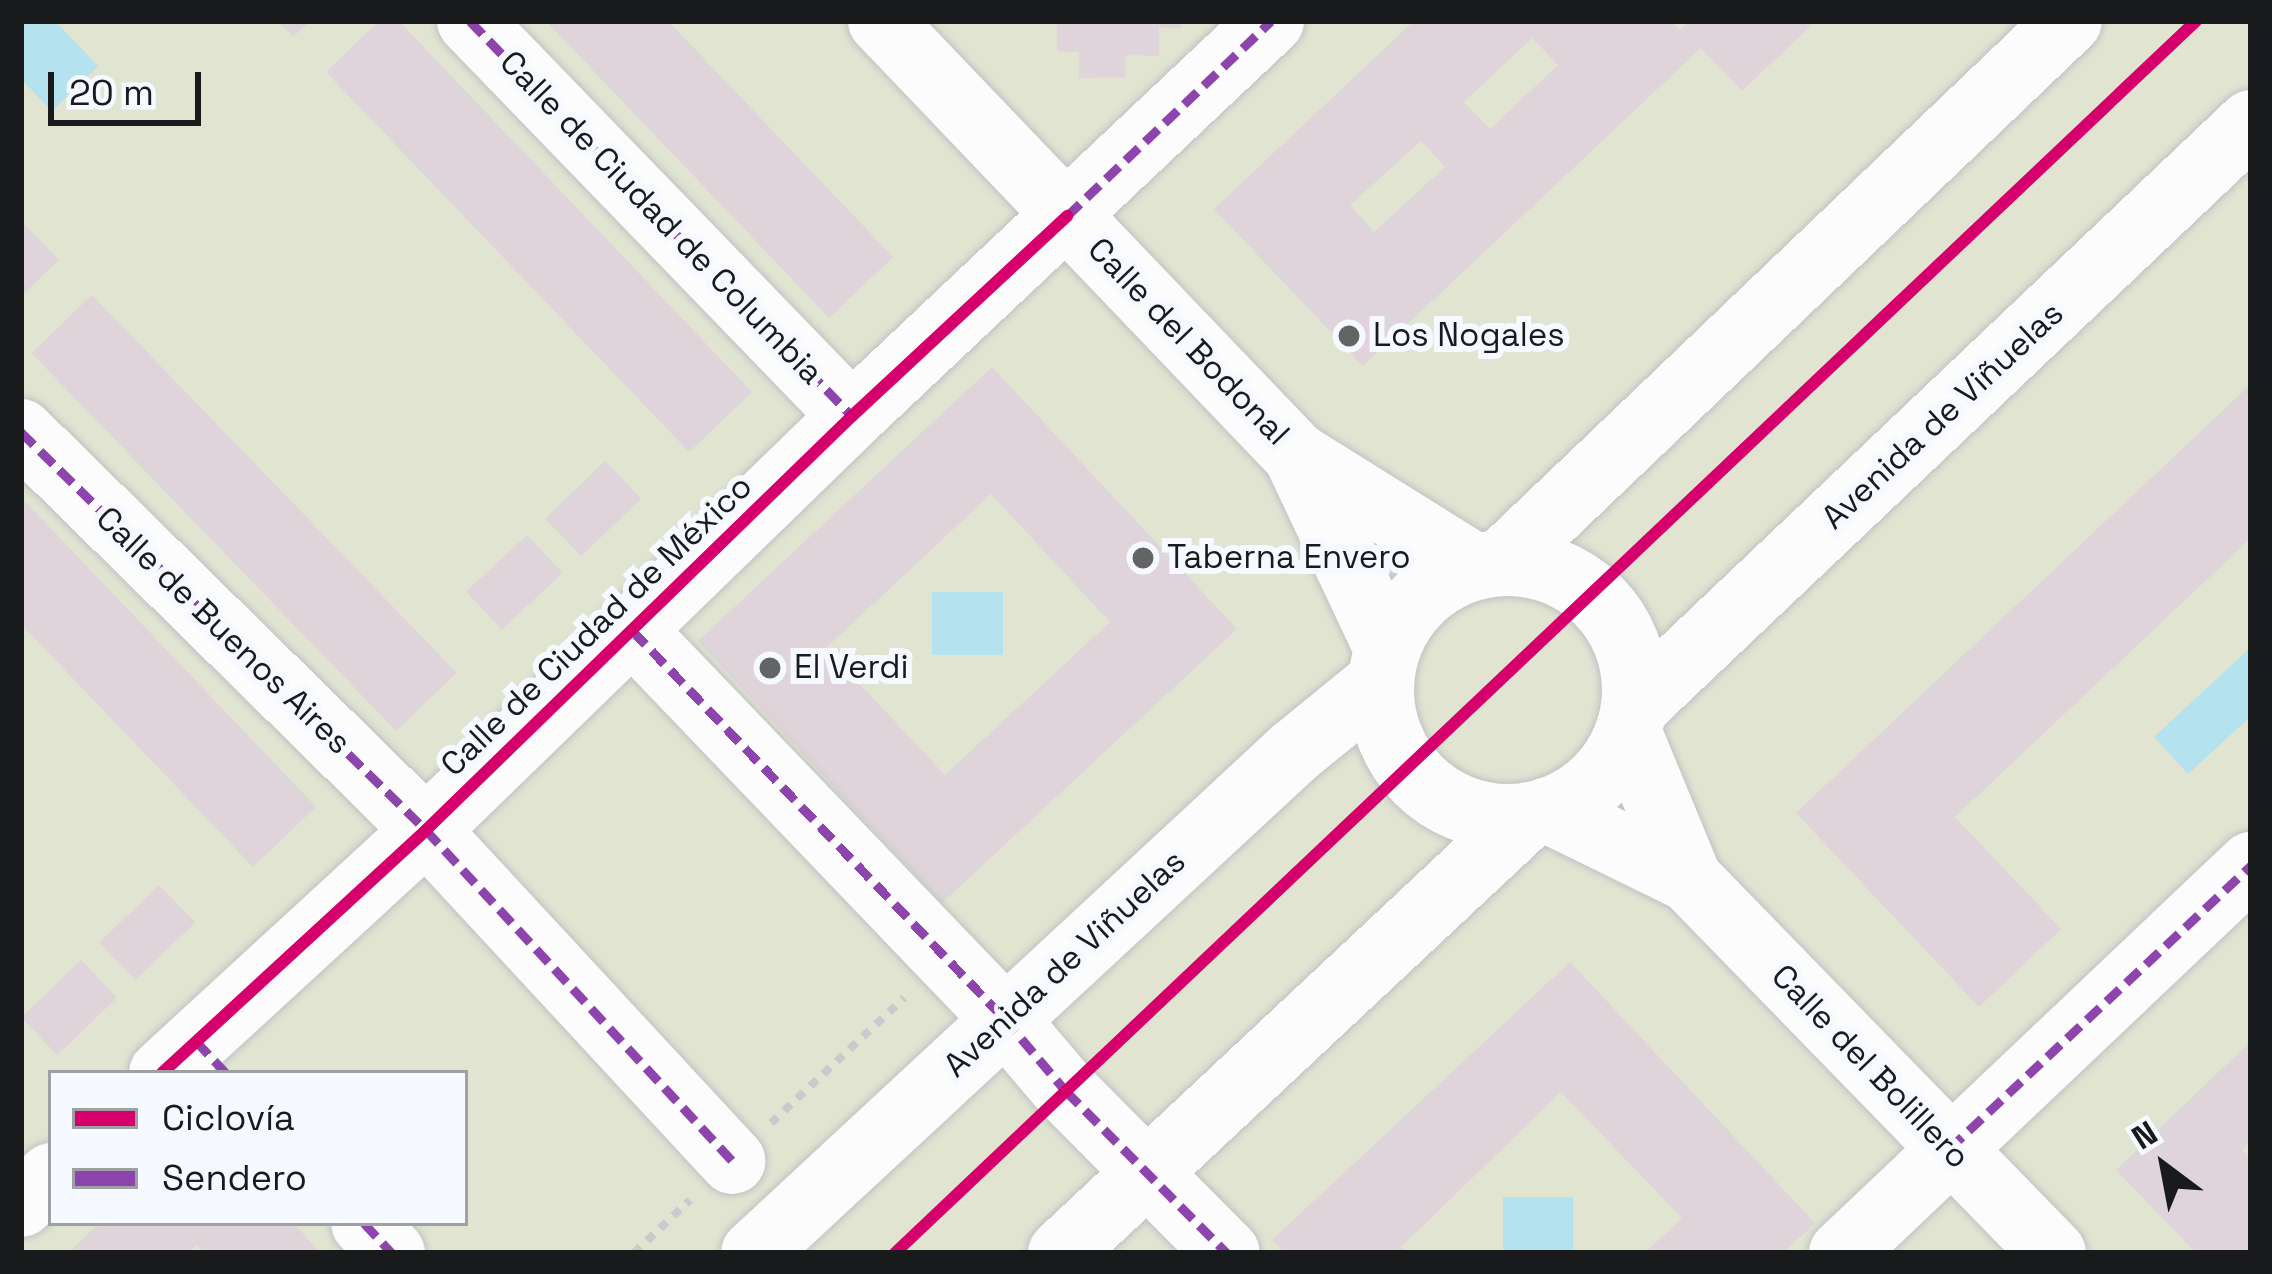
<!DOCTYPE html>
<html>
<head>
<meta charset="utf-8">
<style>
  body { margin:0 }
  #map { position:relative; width:2272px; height:1274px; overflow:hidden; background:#ebedf0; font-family:"Space Grotesk",sans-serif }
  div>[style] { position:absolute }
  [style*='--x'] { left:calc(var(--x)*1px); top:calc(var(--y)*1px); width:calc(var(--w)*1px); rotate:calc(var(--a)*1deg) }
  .green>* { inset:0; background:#e0e4d1 }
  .water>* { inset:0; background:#b4e2ef; transform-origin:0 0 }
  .building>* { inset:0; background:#ded4d9; transform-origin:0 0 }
  .path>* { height:8px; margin-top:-4px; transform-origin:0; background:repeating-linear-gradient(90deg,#cacacc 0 9px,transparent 0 18px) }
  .roads { filter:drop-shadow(0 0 3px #c1c2c4) drop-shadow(0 0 3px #c1c2c4) }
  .minor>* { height:66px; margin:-33px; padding:0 33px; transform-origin:33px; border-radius:33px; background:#fcfcfd }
  .minor>.ring { margin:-33px; padding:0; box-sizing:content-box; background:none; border:66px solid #fcfcfd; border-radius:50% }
  .quiet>* { height:9px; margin-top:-4.5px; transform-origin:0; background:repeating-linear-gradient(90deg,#8e44ad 0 18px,transparent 0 27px) }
  .cycleway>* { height:12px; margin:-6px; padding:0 6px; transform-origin:6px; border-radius:6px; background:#d6006c }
  .dots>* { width:33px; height:33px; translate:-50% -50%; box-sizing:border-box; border:6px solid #f6f9ff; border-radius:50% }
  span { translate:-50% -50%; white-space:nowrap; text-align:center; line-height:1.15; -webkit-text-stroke:12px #f6f9ff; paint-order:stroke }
  .street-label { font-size:33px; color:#191a1c }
  .poi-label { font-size:33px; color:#191a1c }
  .left { translate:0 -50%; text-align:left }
  .frame { position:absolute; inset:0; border:24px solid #191a1c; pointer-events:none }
  .legend { position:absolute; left:48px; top:1070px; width:420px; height:156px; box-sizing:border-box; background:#f6f9ff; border:3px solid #9ea0a4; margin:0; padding:15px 21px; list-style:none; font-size:36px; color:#191a1c }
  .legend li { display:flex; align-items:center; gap:24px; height:60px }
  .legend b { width:60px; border:3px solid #9ea0a4 }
  .north { position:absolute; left:2104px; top:1106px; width:120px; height:120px; -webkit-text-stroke:9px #f6f9ff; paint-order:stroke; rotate:328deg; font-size:33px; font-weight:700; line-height:48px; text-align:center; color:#191a1c }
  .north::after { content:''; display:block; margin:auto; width:42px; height:54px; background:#191a1c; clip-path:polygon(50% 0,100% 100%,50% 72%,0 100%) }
  .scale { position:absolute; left:48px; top:72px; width:153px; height:54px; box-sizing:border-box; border:6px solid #191a1c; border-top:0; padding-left:15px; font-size:36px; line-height:42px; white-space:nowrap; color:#191a1c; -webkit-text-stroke:9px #f6f9ff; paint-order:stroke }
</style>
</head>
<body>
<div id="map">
  <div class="green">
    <div style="clip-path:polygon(evenodd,21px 21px,2251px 21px,2251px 1253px,21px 1253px,21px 21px,51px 1073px,465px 1073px,465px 1223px,51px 1223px,51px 1073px)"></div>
  </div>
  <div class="water">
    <div style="clip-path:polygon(21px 21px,55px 21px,98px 66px,52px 111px,21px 79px)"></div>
    <div style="left:1003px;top:592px;width:63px;height:71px;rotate:90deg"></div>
    <div style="clip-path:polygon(2251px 647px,2251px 716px,2188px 774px,2154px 737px)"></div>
    <div style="left:1503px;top:1197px;width:70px;height:56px"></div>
  </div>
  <div class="building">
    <div style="clip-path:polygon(278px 21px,310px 21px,293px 37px)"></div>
    <div style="clip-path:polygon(379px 21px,399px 21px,752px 392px,689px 452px,326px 72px)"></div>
    <div style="clip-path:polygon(546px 21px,668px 21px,893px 257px,829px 318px)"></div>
    <div style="clip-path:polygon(1057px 21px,1181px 21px,1181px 28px,1159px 27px,1159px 56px,1125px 55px,1125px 77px,1079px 78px,1079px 52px,1057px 51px)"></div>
    <div style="clip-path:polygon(evenodd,1414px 21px,1671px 21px,1680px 30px,1689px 21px,1816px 21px,1742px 91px,1701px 48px,1363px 366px,1214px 209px,1414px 21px,1532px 38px,1558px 65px,1490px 129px,1464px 102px,1532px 38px,1414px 21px,1421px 141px,1445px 167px,1374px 232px,1350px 205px,1421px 141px)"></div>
    <div style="clip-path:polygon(21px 221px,59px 260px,21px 296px)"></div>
    <div style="left:92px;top:295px;width:525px;height:84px;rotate:46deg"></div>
    <div style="clip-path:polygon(evenodd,992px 367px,1237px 629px,942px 903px,698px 641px,992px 367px,991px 494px,1110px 622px,945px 775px,826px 648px,991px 494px)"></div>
    <div style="clip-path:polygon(2251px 384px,2251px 538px,1955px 817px,2061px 929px,1979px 1007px,1796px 813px)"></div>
    <div style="left:605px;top:461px;width:52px;height:83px;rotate:46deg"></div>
    <div style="clip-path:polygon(21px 497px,316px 807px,253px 867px,21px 624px)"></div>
    <div style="left:527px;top:535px;width:52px;height:83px;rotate:47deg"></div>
    <div style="left:159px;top:885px;width:52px;height:83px;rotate:46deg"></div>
    <div style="left:81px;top:960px;width:52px;height:83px;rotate:46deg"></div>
    <div style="clip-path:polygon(1570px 962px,1815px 1223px,1783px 1253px,1645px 1253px,1682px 1218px,1561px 1092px,1401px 1247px,1407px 1253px,1285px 1253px,1272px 1240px)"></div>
    <div style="clip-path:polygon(2251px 1041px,2251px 1141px,2242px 1150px,2251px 1159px,2251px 1253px,2196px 1253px,2116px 1170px)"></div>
    <div style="clip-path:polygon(100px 1223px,293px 1223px,321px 1253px,205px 1253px,197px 1245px,188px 1253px,68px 1253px)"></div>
  </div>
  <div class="path">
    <div style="--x:771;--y:1123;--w:183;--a:-43.2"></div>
    <div style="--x:634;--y:1253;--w:77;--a:-43.4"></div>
  </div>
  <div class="roads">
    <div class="minor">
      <div style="--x:470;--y:21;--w:549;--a:45.96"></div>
      <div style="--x:881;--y:21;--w:600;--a:46.28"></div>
      <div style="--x:1296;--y:455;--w:211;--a:32"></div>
      <div style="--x:21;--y:432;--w:568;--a:44.5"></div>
      <div style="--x:426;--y:830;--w:451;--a:47.2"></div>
      <div style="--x:1296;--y:455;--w:213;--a:64.8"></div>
      <div style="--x:1501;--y:563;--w:785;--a:-43.66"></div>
      <div class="ring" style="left:1381px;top:563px;width:188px;height:188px"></div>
      <div style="--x:633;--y:631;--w:536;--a:46.21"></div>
      <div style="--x:1004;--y:1018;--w:96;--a:49.7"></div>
      <div style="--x:1066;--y:1091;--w:228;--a:45.2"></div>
      <div style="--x:1634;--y:708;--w:850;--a:-43.48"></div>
      <div style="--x:1628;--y:731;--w:160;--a:67.6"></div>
      <div style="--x:1548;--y:810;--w:157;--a:26.1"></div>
      <div style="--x:1689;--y:879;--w:522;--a:45.78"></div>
      <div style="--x:162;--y:1073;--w:359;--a:-42.6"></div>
      <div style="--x:426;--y:830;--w:594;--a:-44.18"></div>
      <div style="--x:852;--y:416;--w:576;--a:-43.31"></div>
      <div style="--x:21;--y:1204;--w:41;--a:-43"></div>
      <div style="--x:364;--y:1223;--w:41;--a:47"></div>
      <div style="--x:754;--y:1253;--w:737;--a:-42.85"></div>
      <div style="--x:1294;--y:752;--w:112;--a:-39.2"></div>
      <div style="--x:1061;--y:1253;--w:640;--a:-43.1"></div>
      <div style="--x:1842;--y:1253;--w:564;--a:-43.49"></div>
    </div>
  </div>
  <div class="quiet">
    <div style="--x:470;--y:21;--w:549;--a:45.96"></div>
    <div style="--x:1067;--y:216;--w:282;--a:-43.7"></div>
    <div style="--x:21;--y:432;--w:568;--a:44.5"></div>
    <div style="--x:426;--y:830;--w:451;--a:47.2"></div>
    <div style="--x:633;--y:631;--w:536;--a:46.21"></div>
    <div style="--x:1004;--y:1018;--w:96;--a:49.7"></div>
    <div style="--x:1066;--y:1091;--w:228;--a:45.2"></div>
    <div style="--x:196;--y:1041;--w:44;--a:46.8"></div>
    <div style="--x:1949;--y:1149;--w:415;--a:-43.2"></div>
    <div style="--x:364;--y:1223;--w:41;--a:47"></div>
  </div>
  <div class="cycleway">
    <div style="--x:162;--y:1073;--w:359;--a:-42.6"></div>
    <div style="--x:426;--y:830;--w:594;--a:-44.18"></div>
    <div style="--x:852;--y:416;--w:294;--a:-42.9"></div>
    <div style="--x:895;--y:1253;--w:1792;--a:-43.44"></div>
  </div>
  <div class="dots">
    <div style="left:1349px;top:336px;background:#626466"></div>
    <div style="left:1143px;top:558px;background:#626466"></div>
    <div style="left:770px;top:668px;background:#626466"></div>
  </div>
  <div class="street-label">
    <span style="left:661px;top:218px;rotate:46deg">Calle de Ciudad de Columbia</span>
    <span style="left:1188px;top:342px;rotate:46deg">Calle del Bodonal</span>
    <span style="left:1943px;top:416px;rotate:-43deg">Avenida de Viñuelas</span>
    <span style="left:597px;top:626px;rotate:-44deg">Calle de Ciudad de México</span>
    <span style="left:223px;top:631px;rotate:44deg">Calle de Buenos Aires</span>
    <span style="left:1065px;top:964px;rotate:-43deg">Avenida de Viñuelas</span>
    <span style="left:1870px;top:1067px;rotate:46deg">Calle del Bolillero</span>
  </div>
  <div class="poi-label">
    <span class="left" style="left:1373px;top:336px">Los Nogales</span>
    <span class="left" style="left:1167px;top:558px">Taberna Envero</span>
    <span class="left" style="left:794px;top:668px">El Verdi</span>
  </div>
  <div class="frame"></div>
  <ul class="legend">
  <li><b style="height:15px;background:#d6006c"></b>Ciclovía</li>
  <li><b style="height:15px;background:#8e44ad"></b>Sendero</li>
  </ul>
  <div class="north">N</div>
  <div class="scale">20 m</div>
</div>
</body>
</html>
